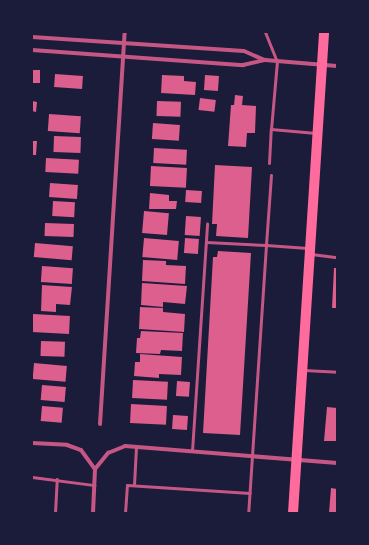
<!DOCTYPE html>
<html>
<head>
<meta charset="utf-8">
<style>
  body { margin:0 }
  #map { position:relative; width:369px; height:545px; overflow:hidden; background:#1b1b3a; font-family:"DM Sans",sans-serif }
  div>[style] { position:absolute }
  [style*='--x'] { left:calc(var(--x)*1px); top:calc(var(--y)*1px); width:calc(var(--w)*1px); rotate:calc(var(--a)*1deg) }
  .building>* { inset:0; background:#dd5f8e; transform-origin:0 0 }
  .service>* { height:3px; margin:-1.5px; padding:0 1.5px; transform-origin:1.5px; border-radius:1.5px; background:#c65784 }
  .minor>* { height:4px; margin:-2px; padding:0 2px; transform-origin:2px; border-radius:2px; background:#c65784 }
  .primary>* { height:10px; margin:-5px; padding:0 5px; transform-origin:5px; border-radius:5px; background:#ff6b9d }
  span { translate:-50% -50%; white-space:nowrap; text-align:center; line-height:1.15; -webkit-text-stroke:4px #1b1b3a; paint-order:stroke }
  .frame { position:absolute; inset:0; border:33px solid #1b1b3a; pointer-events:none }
</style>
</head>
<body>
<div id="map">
  <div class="building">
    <div style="left:32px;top:70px;width:8px;height:13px"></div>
    <div style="left:55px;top:74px;width:28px;height:13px;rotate:4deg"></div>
    <div style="clip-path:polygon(162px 75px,184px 76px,184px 81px,196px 82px,195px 95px,161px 93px)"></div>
    <div style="left:205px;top:75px;width:14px;height:15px;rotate:4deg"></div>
    <div style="clip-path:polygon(235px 95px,243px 96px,242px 105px,256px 106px,255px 133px,247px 133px,246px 147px,228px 146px,231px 105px,234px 105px)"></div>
    <div style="left:200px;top:98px;width:16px;height:12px;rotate:7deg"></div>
    <div style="clip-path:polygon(32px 101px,37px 102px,36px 112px,32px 111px)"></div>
    <div style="left:157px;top:101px;width:24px;height:15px;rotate:2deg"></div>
    <div style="left:49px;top:114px;width:32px;height:17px;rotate:4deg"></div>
    <div style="left:153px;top:123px;width:27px;height:16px;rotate:4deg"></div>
    <div style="left:54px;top:136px;width:27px;height:16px;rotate:2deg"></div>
    <div style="clip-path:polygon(32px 141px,37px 141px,36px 155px,32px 155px)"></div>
    <div style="left:154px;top:148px;width:33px;height:15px;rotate:3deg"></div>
    <div style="left:46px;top:158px;width:33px;height:14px;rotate:3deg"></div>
    <div style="clip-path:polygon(215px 165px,252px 167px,248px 238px,216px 236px,217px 224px,212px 224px)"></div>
    <div style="left:151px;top:166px;width:36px;height:20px;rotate:3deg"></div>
    <div style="left:50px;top:183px;width:28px;height:14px;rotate:4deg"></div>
    <div style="left:186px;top:190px;width:16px;height:12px;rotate:4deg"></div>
    <div style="clip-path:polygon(150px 193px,169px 195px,169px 201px,177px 201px,176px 209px,149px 209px)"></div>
    <div style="left:53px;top:201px;width:22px;height:15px;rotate:3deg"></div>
    <div style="left:144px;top:211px;width:25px;height:22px;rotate:5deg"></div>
    <div style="left:186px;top:216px;width:15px;height:19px;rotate:4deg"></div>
    <div style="left:45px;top:223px;width:29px;height:13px;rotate:2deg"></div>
    <div style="left:144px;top:238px;width:35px;height:19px;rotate:5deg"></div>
    <div style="left:185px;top:238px;width:14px;height:15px;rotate:4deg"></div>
    <div style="left:35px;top:243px;width:38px;height:14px;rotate:5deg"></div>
    <div style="clip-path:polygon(218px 251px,251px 253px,240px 435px,203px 433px,213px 257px,217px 257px)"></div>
    <div style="clip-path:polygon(143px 260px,166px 261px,166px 265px,186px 266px,185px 284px,142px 281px)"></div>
    <div style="left:42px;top:266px;width:31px;height:16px;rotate:4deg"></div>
    <div style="clip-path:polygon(334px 268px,337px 268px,337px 308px,332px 308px)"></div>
    <div style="clip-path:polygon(142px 283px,187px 286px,185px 304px,163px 302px,163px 307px,141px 305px)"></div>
    <div style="clip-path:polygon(42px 285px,72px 287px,70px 305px,56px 304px,56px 312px,41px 311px)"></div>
    <div style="clip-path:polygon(140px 307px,163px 308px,163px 312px,185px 314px,184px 332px,139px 329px)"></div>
    <div style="left:33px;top:314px;width:37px;height:18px;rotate:3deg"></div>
    <div style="clip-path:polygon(141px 331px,183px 333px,182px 351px,161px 350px,160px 354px,136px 353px,137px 338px,140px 338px)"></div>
    <div style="left:41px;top:341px;width:24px;height:15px;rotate:2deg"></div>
    <div style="clip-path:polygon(140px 354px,182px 357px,181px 375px,159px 374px,159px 378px,134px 376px,135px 362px,140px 362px)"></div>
    <div style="left:34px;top:363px;width:33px;height:16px;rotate:5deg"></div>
    <div style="left:133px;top:380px;width:35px;height:18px;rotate:3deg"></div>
    <div style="left:177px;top:381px;width:13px;height:15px;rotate:4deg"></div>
    <div style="left:42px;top:385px;width:24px;height:15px;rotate:5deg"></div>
    <div style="left:131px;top:404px;width:36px;height:19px;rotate:3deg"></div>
    <div style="left:42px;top:406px;width:21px;height:15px;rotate:5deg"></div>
    <div style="clip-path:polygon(327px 407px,337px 408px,337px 441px,324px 441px)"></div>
    <div style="left:173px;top:415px;width:15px;height:14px;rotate:4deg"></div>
    <div style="clip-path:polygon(331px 488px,337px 489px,337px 513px,329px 513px)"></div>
  </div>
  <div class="service">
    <div style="--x:265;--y:32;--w:31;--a:68"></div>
    <div style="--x:277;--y:61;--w:68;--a:95"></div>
    <div style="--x:269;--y:163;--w:34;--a:-87"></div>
    <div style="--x:271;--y:129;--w:45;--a:5.1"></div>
    <div style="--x:271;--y:175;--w:70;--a:94.1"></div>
    <div style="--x:266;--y:245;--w:42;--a:4.1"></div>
    <div style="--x:206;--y:242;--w:60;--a:2.9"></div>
    <div style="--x:266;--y:245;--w:269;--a:93.8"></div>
    <div style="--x:311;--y:254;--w:26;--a:7"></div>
    <div style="--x:304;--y:370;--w:33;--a:3"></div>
    <div style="--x:192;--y:451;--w:228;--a:-86.2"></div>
    <div style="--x:32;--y:477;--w:63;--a:7.4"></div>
    <div style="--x:134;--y:485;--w:38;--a:-87"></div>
    <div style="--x:55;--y:513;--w:34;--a:-87"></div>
    <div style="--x:125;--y:513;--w:28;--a:-86"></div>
    <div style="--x:127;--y:485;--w:123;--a:3.7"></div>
  </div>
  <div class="minor">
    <div style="--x:32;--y:37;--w:212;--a:3.8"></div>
    <div style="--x:244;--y:51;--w:22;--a:24"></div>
    <div style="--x:32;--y:50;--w:212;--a:4.1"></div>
    <div style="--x:243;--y:65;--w:23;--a:-13"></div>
    <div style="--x:265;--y:60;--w:72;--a:4.8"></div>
    <div style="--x:100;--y:424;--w:393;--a:-86.4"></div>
    <div style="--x:32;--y:443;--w:35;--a:3"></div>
    <div style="--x:67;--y:445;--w:15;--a:20"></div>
    <div style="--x:81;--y:450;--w:24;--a:54"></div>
    <div style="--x:95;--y:469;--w:21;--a:-51"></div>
    <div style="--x:108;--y:453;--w:18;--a:-22"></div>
    <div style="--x:125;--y:446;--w:213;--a:4.6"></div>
    <div style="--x:93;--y:513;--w:44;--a:-87.4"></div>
  </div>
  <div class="primary">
    <div style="--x:293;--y:513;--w:482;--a:-86.3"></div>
  </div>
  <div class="frame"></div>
</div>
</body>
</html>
